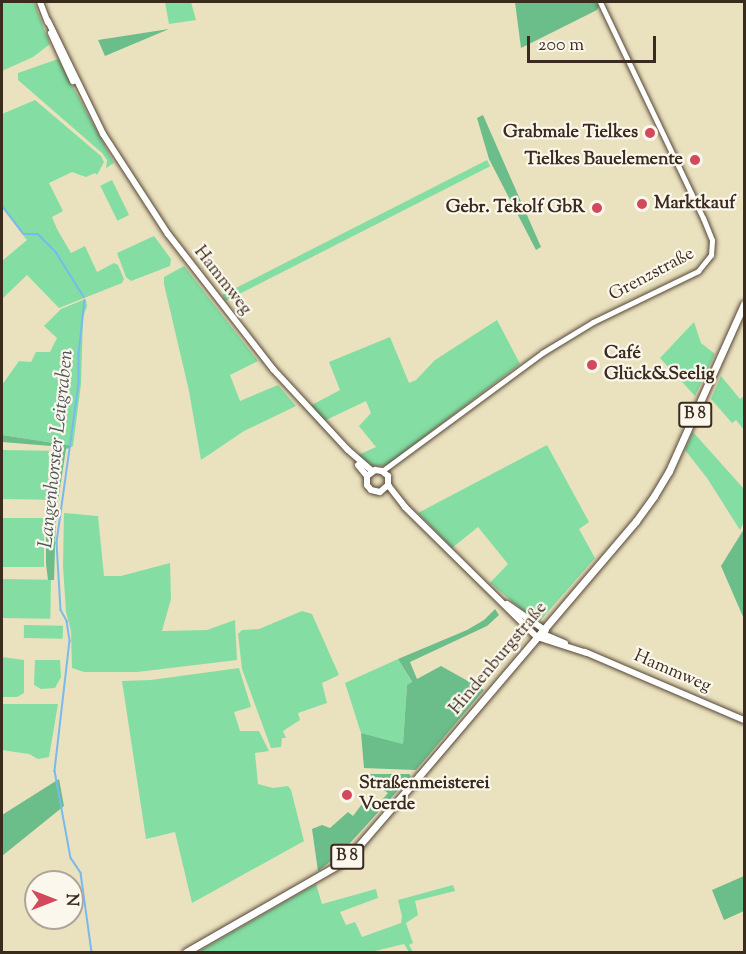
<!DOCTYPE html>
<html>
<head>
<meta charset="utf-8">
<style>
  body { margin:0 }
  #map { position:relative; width:746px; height:954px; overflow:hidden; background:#eae1be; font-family:"Sorts Mill Goudy",serif }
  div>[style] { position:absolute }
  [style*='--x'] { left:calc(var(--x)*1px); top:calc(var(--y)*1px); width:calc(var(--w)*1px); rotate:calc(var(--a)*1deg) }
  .green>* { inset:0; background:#84dea4; transform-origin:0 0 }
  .forest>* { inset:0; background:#6bbd8a }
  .stream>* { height:1.5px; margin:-0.75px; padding:0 0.75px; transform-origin:0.75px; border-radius:0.75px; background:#78baed }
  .roads { filter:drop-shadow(0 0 2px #554536) drop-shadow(0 0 2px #554536) }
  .tertiary>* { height:5px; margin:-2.5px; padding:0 2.5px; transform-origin:2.5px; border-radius:2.5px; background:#fff }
  .secondary>* { height:6px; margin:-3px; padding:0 3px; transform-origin:3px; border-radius:3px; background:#fff }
  .primary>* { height:7px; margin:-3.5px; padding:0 3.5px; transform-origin:3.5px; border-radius:3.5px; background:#fff }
  .dots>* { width:16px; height:16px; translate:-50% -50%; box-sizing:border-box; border:3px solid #fbf7ec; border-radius:50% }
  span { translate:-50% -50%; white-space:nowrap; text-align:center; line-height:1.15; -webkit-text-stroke:4.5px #fbf7ec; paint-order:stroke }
  .shield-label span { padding:2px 4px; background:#fbf7ec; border:2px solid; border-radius:4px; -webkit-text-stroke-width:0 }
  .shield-label { font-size:16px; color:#3b2a1e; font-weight:700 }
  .poi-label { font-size:18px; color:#3b2a1e; font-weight:700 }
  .right { translate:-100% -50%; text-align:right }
  .left { translate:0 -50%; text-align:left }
  .street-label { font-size:18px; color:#3b2a1e }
  .water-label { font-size:20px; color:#4d555c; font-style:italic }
  .frame { position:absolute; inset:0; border:3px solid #3b2a1e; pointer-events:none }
  .north { position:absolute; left:24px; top:870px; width:60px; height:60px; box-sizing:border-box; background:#fbf7ec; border:2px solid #aea59a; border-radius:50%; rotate:90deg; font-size:16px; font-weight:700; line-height:24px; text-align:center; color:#3b2a1e }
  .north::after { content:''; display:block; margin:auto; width:21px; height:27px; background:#d1495b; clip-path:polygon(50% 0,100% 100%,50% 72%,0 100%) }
  .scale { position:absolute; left:527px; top:36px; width:129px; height:27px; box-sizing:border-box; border:3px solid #3b2a1e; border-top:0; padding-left:8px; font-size:18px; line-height:21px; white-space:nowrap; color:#3b2a1e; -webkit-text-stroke:4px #fbf7ec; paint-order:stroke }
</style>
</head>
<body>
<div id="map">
  <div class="green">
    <div style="clip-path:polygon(2px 2px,34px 2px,50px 44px,33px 57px,2px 71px)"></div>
    <div style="clip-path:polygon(165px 2px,191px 2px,196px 20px,169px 24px)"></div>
    <div style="clip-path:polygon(58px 59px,114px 163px,106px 168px,107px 160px,102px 153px,18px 80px,18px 73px)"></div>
    <div style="clip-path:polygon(35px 100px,101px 156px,104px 162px,97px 175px,95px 173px,86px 177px,72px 172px,49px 183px,63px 211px,52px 217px,57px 229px,71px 253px,85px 246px,97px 272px,114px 263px,118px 265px,124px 279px,122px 283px,59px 308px,27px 275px,2px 299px,2px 261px,27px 240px,2px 208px,2px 114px)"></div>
    <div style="left:487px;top:160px;width:7px;height:297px;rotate:63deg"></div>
    <div style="left:112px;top:180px;width:39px;height:13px;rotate:64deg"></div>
    <div style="clip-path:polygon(154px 236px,171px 259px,170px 266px,131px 281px,126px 277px,117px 253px)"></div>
    <div style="clip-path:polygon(184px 266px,258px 361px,230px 375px,240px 401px,278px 385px,296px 406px,244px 431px,201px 460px,189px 391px,164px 284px,164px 277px)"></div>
    <div style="clip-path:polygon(83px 300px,86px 300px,87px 306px,83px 317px,81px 384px,73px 446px,2px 435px,2px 385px,19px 361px,31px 362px,36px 352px,50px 352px,57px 338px,44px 326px,61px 309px)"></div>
    <div style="clip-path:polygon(497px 320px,520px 364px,387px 465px,369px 466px,356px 456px,376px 447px,359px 426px,371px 413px,366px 401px,324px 421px,310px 406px,340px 390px,329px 362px,390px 337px,409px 383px,416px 380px,435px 360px)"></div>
    <div style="clip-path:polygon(694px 322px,701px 343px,715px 354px,695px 396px,660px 358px)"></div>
    <div style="clip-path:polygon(721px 376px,740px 399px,744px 396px,744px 430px,736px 420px,732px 423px,711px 399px)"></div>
    <div style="clip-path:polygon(693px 432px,744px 489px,744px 522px,740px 530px,707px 478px,685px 450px)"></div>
    <div style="clip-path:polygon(547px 445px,589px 522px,579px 529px,595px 558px,538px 623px,490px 583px,508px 564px,478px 527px,452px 548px,418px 513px)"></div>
    <div style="left:2px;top:450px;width:47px;height:49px;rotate:1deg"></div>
    <div style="clip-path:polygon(64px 513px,98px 516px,104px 576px,121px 576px,170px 563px,171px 599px,162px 631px,207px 630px,235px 620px,237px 660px,137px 672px,84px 672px,72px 668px,71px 631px,66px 612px,63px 566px)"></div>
    <div style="left:2px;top:518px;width:42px;height:49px"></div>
    <div style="left:2px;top:579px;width:49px;height:39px;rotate:1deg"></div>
    <div style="clip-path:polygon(302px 611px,312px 614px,339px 675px,322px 683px,327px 703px,298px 713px,300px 720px,283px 731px,286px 738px,282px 738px,281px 747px,271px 748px,242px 669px,238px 634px,242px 630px,259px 629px)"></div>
    <div style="left:24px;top:625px;width:39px;height:13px;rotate:1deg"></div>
    <div style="clip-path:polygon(2px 657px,24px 660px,24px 693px,17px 697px,2px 697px)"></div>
    <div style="clip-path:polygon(398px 659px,412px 683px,407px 685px,403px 744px,361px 733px,345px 683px)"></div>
    <div style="clip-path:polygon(35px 660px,60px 660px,61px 677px,55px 688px,41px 689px,34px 685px)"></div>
    <div style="clip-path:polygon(239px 668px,251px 707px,234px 712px,240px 731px,259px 731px,269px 751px,255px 753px,258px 784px,273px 788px,288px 786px,291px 790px,304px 841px,192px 903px,175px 832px,146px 839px,122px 681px,151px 680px)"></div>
    <div style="clip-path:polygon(2px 704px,58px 704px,49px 757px,38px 759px,29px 754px,2px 750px)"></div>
    <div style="clip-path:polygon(316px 884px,322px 904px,376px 889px,378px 898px,340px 912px,346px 925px,355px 922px,362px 937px,401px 923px,402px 916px,398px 900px,453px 885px,455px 891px,415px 901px,418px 915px,406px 923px,413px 943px,409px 945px,413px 952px,409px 952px,404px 944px,371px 952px,198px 952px)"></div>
  </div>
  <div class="forest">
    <div style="clip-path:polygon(515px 2px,597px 2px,599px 5px,597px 10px,521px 48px)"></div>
    <div style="clip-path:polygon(169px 29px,105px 56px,98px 40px)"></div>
    <div style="clip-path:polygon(483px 115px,541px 247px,536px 250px,489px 159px,477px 118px)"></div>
    <div style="clip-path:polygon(2px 435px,73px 446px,66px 449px,56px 514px,54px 580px,48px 580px,46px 564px,46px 511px,51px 500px,51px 446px,2px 442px)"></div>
    <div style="clip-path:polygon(744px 529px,744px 619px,721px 566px)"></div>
    <div style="clip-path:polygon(495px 609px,499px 615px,487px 626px,410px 662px,417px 679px,441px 666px,484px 690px,416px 770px,364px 768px,361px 733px,403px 744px,407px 685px,412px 682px,398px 659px,467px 630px,484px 620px)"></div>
    <div style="clip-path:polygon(366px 774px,409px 774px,411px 776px,340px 854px,318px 871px,312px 829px,322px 825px,330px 828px,348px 812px,353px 816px,365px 800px,375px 808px,388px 793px,365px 778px)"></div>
    <div style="clip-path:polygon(59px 779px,64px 806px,2px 856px,2px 815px)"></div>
    <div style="clip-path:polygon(744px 876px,744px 911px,724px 920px,712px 890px)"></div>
  </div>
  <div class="stream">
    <div style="--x:2;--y:205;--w:36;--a:53"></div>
    <div style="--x:24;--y:234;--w:14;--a:0"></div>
    <div style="--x:38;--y:234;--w:25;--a:45"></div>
    <div style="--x:56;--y:252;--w:53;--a:58.1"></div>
    <div style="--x:85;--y:300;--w:54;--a:96.3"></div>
    <div style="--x:79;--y:354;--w:30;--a:90"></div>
    <div style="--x:79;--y:384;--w:161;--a:97.9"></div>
    <div style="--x:57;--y:543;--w:67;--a:86.6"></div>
    <div style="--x:61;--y:610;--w:13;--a:61"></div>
    <div style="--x:67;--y:621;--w:20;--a:81"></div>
    <div style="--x:70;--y:641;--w:131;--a:96.6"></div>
    <div style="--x:55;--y:771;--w:88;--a:79.6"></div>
    <div style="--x:71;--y:858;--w:18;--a:56"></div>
    <div style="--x:81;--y:873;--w:80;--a:82.1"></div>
  </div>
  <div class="roads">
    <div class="tertiary">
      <div style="--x:382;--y:471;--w:199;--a:-36.4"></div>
      <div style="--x:542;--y:353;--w:60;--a:-31.3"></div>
      <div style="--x:593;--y:322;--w:117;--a:-25.9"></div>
      <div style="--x:698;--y:271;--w:21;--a:-51"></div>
      <div style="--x:711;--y:255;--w:15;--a:-86"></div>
      <div style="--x:712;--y:240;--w:24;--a:-112"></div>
      <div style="--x:703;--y:218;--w:239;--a:-115.5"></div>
    </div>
    <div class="secondary">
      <div style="--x:40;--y:2;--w:22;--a:69"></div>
      <div style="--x:48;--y:21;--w:126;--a:64"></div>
      <div style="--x:103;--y:134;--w:119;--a:57"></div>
      <div style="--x:168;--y:234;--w:171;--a:52.1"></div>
      <div style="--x:273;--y:369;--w:110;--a:47.2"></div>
      <div style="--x:348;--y:450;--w:32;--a:41"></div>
      <div style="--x:51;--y:33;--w:53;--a:65.4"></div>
      <div style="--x:358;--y:465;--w:14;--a:51"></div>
      <div style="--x:367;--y:476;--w:9;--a:90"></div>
      <div style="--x:367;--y:485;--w:6;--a:51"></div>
      <div style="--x:371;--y:490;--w:9;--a:13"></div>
      <div style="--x:380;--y:492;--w:11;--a:-41"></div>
      <div style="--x:388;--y:485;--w:9;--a:-90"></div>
      <div style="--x:388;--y:476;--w:8;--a:-140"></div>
      <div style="--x:382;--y:471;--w:7;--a:-172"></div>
      <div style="--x:375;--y:470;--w:10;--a:143"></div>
      <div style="--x:388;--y:485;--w:28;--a:52"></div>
      <div style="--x:405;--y:507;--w:185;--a:44.6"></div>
      <div style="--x:537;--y:637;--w:52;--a:17.7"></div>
      <div style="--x:507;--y:604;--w:47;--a:34.7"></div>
      <div style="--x:541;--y:633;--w:26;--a:23"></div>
      <div style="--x:585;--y:652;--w:173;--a:23.2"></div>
    </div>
    <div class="primary">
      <div style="--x:186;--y:952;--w:175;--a:-29.8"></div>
      <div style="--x:338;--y:865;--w:24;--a:-42"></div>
      <div style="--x:356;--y:849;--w:96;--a:-49.2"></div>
      <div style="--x:419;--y:776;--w:335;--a:-49.6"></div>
      <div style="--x:636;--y:521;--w:31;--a:-54"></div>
      <div style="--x:654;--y:496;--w:29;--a:-59"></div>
      <div style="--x:669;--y:471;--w:183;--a:-65.8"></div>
    </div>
  </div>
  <div class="dots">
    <div style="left:650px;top:133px;background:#d1495b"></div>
    <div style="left:695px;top:160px;background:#d1495b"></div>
    <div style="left:642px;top:204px;background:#d1495b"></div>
    <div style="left:597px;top:208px;background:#d1495b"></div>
    <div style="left:592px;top:365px;background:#d1495b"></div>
    <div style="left:347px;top:795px;background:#d1495b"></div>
  </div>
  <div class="shield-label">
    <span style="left:695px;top:415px">B 8</span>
    <span style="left:347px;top:857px">B 8</span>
  </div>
  <div class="poi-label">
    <span class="right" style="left:638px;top:133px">Grabmale Tielkes</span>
    <span class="right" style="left:683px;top:160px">Tielkes Bauelemente</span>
    <span class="left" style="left:654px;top:204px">Marktkauf</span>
    <span class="right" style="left:585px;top:208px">Gebr. Tekolf GbR</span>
    <span class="left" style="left:604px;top:365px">Café<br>Glück&amp;Seelig</span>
    <span class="left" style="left:359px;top:795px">Straßenmeisterei<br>Voerde</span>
  </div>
  <div class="street-label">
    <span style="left:652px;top:275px;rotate:-28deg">Grenzstraße</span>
    <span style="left:222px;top:281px;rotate:52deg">Hammweg</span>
    <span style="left:499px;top:659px;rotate:-50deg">Hindenburgstraße</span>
    <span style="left:672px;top:672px;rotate:23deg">Hammweg</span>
  </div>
  <div class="water-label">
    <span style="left:57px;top:449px;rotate:-84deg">Langenhorster Leitgraben</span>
  </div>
  <div class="frame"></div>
  <div class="north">N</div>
  <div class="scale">200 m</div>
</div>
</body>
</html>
